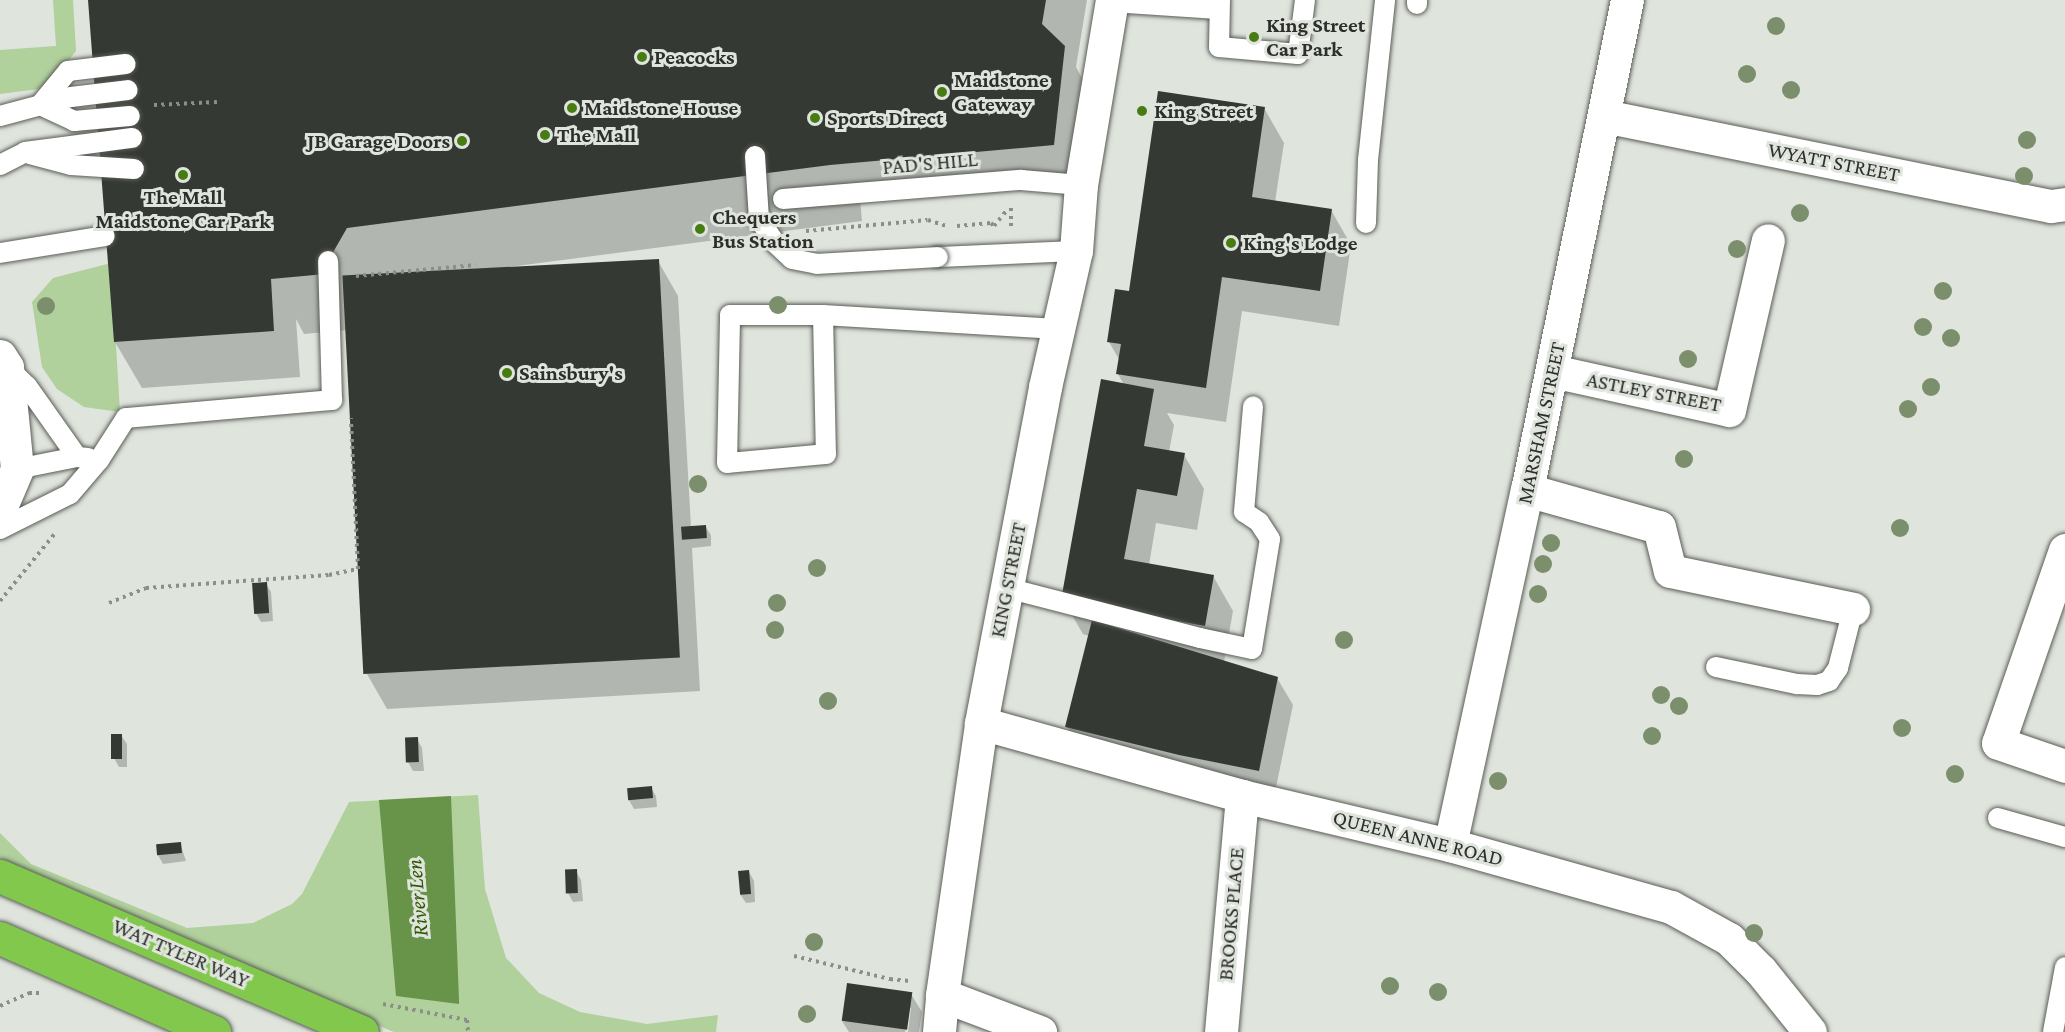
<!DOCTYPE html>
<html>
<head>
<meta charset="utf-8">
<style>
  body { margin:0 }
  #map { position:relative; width:2065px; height:1032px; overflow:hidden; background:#dfe4dc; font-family:"Crimson Pro",serif }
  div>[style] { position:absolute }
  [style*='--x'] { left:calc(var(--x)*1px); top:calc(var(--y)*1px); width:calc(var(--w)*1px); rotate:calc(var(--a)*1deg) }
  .green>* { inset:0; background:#b0d09c }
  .water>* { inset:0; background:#679448 }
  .shadow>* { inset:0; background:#0003 }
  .building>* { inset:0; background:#353933; transform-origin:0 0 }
  .path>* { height:4px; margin-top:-2px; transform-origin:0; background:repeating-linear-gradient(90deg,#8b8e89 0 3px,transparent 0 7.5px) }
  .roads { filter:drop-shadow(0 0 2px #595d56) drop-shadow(0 0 2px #595d56) }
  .lane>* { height:20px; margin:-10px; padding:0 10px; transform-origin:10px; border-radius:10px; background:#fff }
  .street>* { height:33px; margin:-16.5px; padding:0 16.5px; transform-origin:16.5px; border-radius:16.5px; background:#fff }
  .highway>* { height:33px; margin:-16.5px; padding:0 16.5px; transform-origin:16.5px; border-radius:16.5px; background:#82c84c }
  .bridges { filter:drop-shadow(0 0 2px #595d56) drop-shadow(0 0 2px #595d56) }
  .lane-bridge>* { height:20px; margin:-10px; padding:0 10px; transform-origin:10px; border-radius:10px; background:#fff }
  .trees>* { width:18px; height:18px; margin:-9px; border-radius:50%; background:#7c8f6d }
  .dots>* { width:16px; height:16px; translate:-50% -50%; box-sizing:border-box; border:3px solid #dfe4dc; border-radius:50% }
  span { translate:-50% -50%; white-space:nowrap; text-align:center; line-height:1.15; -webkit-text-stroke:6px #dfe4dc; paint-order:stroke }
  .poi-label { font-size:21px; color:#2d2f2c; font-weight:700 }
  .left { translate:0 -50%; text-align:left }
  .right { translate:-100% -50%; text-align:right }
  .street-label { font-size:21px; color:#2d2f2c }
  .water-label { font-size:22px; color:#2f5802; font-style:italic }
</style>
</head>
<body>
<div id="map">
  <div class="green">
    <div style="clip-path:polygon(53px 0,73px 0,76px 51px,62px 69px,39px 89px,0 94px,0 50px,56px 46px)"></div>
    <div style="clip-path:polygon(111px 263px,120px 412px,84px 407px,57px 389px,42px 367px,32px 302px,53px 278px)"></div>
    <div style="clip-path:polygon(478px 795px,485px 889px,506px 958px,539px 993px,580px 1012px,647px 1024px,718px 1015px,716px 1032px,394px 1032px,221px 961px,22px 873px,0 858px,0 833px,31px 864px,187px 928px,253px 923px,292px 904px,302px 894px,349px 802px)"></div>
  </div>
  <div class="water">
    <div style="clip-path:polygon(451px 796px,459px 1000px,459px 1004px,396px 996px,379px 800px)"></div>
  </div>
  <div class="shadow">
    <div style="clip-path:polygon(90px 0,1087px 0,1076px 67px,1084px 82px,1073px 180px,860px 199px,862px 221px,509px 267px,509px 269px,658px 261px,678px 296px,691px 527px,705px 526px,711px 535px,711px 546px,692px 548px,700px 691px,387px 709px,367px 674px,348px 330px,304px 334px,296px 319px,300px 377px,142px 388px,115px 342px)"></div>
    <div style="clip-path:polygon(1264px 108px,1284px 143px,1275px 202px,1331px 210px,1351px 245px,1339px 326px,1242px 311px,1226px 422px,1167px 413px,1174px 425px,1169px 452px,1184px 455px,1204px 489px,1197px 530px,1156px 523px,1149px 565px,1213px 576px,1233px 611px,1224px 662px,1277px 678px,1293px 705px,1274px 797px,1082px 754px,1067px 727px,1089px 636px,1083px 634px,1063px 600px,1124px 385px,1118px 374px,1120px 361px,1109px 342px,1130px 293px)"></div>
    <div style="clip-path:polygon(266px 584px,271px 592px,273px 621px,261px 622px,256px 613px)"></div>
    <div style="clip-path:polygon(121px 735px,127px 744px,127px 767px,119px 767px,114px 758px)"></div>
    <div style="clip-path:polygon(417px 739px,422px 748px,424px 771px,413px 771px,408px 762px)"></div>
    <div style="clip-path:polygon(651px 788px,656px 796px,657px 807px,634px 809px,629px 800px)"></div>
    <div style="clip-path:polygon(180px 843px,186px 861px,163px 864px,158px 855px)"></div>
    <div style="clip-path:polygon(576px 871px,581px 880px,583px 901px,573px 902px,568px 893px)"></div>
    <div style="clip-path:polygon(749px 872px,754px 881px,755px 902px,746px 903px,740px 894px)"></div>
    <div style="clip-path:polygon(911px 994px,922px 1012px,919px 1032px,908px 1032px,911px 1008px,908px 1008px,905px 1032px,849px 1032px,842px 1021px)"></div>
  </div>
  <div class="building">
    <div style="clip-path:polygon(88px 0,1046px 0,1042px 24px,1065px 46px,1054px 145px,830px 165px,347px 228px,328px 261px,325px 274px,271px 279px,274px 331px,114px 342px)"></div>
    <div style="clip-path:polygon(1158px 91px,1265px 107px,1252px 197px,1332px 209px,1320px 291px,1222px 277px,1206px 388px,1116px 374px,1121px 344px,1107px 342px,1115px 289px,1129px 291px)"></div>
    <div style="left:659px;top:259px;width:399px;height:317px;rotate:87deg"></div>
    <div style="clip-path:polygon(1101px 379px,1154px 389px,1144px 446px,1185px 453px,1177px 496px,1137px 489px,1124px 559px,1214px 575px,1205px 626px,1061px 600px)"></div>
    <div style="left:706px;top:525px;width:13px;height:25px;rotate:86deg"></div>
    <div style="left:267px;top:582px;width:31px;height:15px;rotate:86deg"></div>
    <div style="clip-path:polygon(1092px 620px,1278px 677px,1259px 771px,1179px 755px,1065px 727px)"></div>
    <div style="left:111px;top:734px;width:11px;height:25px"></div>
    <div style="left:418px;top:737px;width:25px;height:13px;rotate:88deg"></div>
    <div style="left:652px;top:786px;width:12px;height:25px;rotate:85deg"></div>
    <div style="left:181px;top:842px;width:11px;height:25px;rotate:85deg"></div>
    <div style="left:577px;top:869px;width:24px;height:12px;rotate:88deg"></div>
    <div style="left:749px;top:870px;width:24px;height:11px;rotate:85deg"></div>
    <div style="left:847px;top:983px;width:66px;height:38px;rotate:8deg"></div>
  </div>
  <div class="path">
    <div style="--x:154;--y:105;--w:63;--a:-2.7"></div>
    <div style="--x:1011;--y:208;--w:20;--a:90"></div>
    <div style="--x:957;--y:226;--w:34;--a:-5"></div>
    <div style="--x:991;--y:223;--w:4;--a:45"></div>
    <div style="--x:994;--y:226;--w:21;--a:-51"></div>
    <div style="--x:806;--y:231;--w:122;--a:-5.2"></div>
    <div style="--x:928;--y:220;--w:22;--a:18"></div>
    <div style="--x:356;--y:276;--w:120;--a:-5.3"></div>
    <div style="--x:0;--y:601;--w:89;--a:-50.9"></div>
    <div style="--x:109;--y:603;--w:40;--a:-22"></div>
    <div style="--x:146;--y:588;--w:183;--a:-4.1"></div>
    <div style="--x:329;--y:575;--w:30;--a:-12"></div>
    <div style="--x:358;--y:569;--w:151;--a:-92.7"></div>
    <div style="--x:794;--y:956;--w:99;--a:13.5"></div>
    <div style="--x:890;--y:979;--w:20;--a:6"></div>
    <div style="--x:383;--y:1004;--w:86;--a:10.8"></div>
    <div style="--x:467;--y:1020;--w:12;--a:85"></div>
    <div style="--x:0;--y:1006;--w:32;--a:-24"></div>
    <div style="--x:29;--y:993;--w:10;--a:0"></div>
  </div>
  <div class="roads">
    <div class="lane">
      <div style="--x:1220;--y:0;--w:47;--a:91.2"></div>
      <div style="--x:1219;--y:47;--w:79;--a:5.1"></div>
      <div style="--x:1298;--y:54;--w:54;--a:-82.6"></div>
      <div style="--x:1112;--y:2;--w:106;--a:3.8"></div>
      <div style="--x:1417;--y:4;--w:4;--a:-90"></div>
      <div style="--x:40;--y:105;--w:44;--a:-50.5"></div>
      <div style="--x:68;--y:71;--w:58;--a:-6.9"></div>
      <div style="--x:40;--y:105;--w:38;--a:25"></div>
      <div style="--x:74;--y:121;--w:56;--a:-5.1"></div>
      <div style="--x:0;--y:116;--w:73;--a:-15"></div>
      <div style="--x:71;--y:97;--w:57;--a:-7"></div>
      <div style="--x:30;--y:154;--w:42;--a:15"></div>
      <div style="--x:71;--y:165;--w:63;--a:3.6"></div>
      <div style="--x:0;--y:165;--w:28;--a:-27"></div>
      <div style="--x:25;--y:152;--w:108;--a:-7.5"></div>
      <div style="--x:783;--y:199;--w:239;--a:-4.6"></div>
      <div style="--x:1021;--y:180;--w:60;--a:4.8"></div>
      <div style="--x:1366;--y:223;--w:63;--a:-88.2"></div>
      <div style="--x:1368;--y:160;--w:161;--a:-83.9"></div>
      <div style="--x:0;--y:253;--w:106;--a:-9.2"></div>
      <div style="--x:938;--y:257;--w:138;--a:-2.5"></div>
      <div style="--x:823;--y:315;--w:139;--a:88.8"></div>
      <div style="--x:826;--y:454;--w:99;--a:174.8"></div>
      <div style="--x:727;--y:463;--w:148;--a:-88.8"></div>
      <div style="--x:730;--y:315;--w:93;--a:0"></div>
      <div style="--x:823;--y:315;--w:235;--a:3.4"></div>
      <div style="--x:7;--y:367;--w:28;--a:44"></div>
      <div style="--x:27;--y:386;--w:87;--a:54.8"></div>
      <div style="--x:17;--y:469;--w:61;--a:-11.3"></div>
      <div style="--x:77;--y:457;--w:11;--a:5"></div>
      <div style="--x:0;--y:529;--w:78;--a:-26.6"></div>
      <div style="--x:70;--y:494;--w:45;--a:-49.5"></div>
      <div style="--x:99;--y:460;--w:50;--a:-57.3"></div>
      <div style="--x:126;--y:418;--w:207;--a:-5"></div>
      <div style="--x:332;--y:400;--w:139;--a:-91.6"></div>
      <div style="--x:1007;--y:588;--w:199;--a:14.5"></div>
      <div style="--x:1200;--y:638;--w:53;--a:11.9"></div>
      <div style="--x:1252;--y:649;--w:111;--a:-80.7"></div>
      <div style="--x:1270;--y:539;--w:20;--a:-123"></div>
      <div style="--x:1259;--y:522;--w:18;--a:-146"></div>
      <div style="--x:1244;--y:512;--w:106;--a:-85.1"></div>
      <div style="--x:1716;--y:667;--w:83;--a:11.9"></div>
      <div style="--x:1797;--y:684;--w:20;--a:3"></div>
      <div style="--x:1817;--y:685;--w:13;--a:-18"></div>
      <div style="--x:1829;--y:681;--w:16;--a:-55"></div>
      <div style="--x:1838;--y:668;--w:61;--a:-75.7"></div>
      <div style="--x:1998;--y:818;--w:70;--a:15.8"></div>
      <div style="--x:2053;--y:1032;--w:66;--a:-79.5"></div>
    </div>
    <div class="street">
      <div style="--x:1604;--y:116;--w:456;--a:11.4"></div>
      <div style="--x:2051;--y:206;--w:14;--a:-8"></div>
      <div style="--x:0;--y:356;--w:13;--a:58"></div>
      <div style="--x:7;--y:367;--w:102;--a:84.4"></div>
      <div style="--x:17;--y:469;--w:43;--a:113"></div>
      <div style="--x:1552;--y:371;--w:181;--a:12.4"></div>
      <div style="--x:1729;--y:410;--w:174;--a:-77.1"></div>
      <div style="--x:1527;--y:490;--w:137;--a:15.7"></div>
      <div style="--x:1659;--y:527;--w:45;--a:76"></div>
      <div style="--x:1670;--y:571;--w:187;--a:11.7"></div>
      <div style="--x:2065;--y:550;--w:204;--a:109.1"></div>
      <div style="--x:1998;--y:743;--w:71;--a:18.9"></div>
      <div style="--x:981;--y:723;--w:271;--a:15.6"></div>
      <div style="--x:1242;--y:796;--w:214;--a:13.3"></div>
      <div style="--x:1450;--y:845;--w:230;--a:15.7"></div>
      <div style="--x:1671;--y:907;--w:66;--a:28.9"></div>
      <div style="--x:1729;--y:939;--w:45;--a:45"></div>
      <div style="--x:1761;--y:971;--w:78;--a:51.2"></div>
      <div style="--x:1450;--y:845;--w:363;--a:-77.8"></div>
      <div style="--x:1527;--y:490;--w:500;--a:-78.47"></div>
      <div style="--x:942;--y:995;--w:105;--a:20.7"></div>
      <div style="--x:939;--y:1032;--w:37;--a:-85"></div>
      <div style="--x:942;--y:995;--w:275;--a:-81.8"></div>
      <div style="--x:981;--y:723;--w:342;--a:-79.2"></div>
      <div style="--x:1045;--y:387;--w:139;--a:-77.2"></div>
      <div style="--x:1076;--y:251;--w:66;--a:-85.7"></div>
      <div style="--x:1081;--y:185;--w:188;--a:-80.5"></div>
      <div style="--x:1221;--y:1032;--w:237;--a:-84.9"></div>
    </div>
    <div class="highway">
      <div style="--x:0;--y:876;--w:394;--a:23.3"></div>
      <div style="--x:0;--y:938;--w:234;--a:23.7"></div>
    </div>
  </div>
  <div class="bridges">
    <div class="lane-bridge">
      <div style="--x:755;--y:156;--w:63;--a:86.4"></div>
      <div style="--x:759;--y:219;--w:29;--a:56"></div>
      <div style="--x:775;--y:243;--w:23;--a:43"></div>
      <div style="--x:792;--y:259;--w:25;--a:11"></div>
      <div style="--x:817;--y:264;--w:121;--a:-3.3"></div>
    </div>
  </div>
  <div class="trees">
    <div style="left:1776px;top:26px"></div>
    <div style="left:1747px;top:74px"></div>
    <div style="left:1791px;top:90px"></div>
    <div style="left:2027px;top:140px"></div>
    <div style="left:2024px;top:176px"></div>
    <div style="left:1800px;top:213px"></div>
    <div style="left:1737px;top:249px"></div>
    <div style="left:1943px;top:291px"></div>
    <div style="left:778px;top:305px"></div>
    <div style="left:46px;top:306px"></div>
    <div style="left:1923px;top:327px"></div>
    <div style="left:1951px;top:338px"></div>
    <div style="left:1688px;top:359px"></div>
    <div style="left:1931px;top:387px"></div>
    <div style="left:1908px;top:409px"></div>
    <div style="left:1684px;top:459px"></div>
    <div style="left:698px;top:484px"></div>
    <div style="left:1900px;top:528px"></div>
    <div style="left:1551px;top:543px"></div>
    <div style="left:1543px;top:564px"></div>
    <div style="left:817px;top:568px"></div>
    <div style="left:1538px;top:594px"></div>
    <div style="left:777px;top:603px"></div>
    <div style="left:775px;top:630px"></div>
    <div style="left:1344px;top:640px"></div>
    <div style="left:1661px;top:695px"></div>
    <div style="left:828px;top:701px"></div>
    <div style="left:1679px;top:706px"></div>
    <div style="left:1902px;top:728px"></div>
    <div style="left:1652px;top:736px"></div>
    <div style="left:1955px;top:774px"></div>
    <div style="left:1498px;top:781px"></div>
    <div style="left:1754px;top:933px"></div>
    <div style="left:814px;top:942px"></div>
    <div style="left:1390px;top:986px"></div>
    <div style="left:1438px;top:992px"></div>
    <div style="left:807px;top:1014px"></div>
  </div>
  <div class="dots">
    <div style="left:1254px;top:37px;background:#467c11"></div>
    <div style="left:642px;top:57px;background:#467c11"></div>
    <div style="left:942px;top:92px;background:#467c11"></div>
    <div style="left:572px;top:108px;background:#467c11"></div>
    <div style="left:1142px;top:111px;background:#467c11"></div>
    <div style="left:815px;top:118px;background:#467c11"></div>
    <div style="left:545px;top:135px;background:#467c11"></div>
    <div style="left:462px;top:141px;background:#467c11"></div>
    <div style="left:183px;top:175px;background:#467c11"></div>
    <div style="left:700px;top:229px;background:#467c11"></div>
    <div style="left:1231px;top:243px;background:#467c11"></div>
    <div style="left:507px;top:373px;background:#467c11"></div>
  </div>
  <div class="poi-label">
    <span class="left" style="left:1266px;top:37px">King Street<br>Car Park</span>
    <span class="left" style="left:654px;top:57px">Peacocks</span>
    <span class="left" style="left:954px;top:92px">Maidstone<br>Gateway</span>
    <span class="left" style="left:584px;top:108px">Maidstone House</span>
    <span class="left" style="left:1154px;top:111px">King Street</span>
    <span class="left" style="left:827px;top:118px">Sports Direct</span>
    <span class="left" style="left:557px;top:135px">The Mall</span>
    <span class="right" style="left:450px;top:141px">JB Garage Doors</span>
    <span style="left:183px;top:209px">The Mall<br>Maidstone Car Park</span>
    <span class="left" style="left:712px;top:229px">Chequers<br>Bus Station</span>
    <span class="left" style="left:1243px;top:243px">King's Lodge</span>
    <span class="left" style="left:519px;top:373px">Sainsbury's</span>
  </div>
  <div class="street-label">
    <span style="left:1834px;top:162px;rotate:11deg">WYATT STREET</span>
    <span style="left:930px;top:163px;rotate:-5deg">PAD'S HILL</span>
    <span style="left:1654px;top:392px;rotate:11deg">ASTLEY STREET</span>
    <span style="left:1541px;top:423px;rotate:-78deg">MARSHAM STREET</span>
    <span style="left:1008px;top:580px;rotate:-79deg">KING STREET</span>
    <span style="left:1418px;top:838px;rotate:14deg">QUEEN ANNE ROAD</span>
    <span style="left:1231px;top:914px;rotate:-85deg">BROOKS PLACE</span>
    <span style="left:181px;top:953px;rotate:23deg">WAT TYLER WAY</span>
  </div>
  <div class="water-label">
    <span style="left:417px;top:898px;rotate:-95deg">River Len</span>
  </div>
</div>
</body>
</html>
